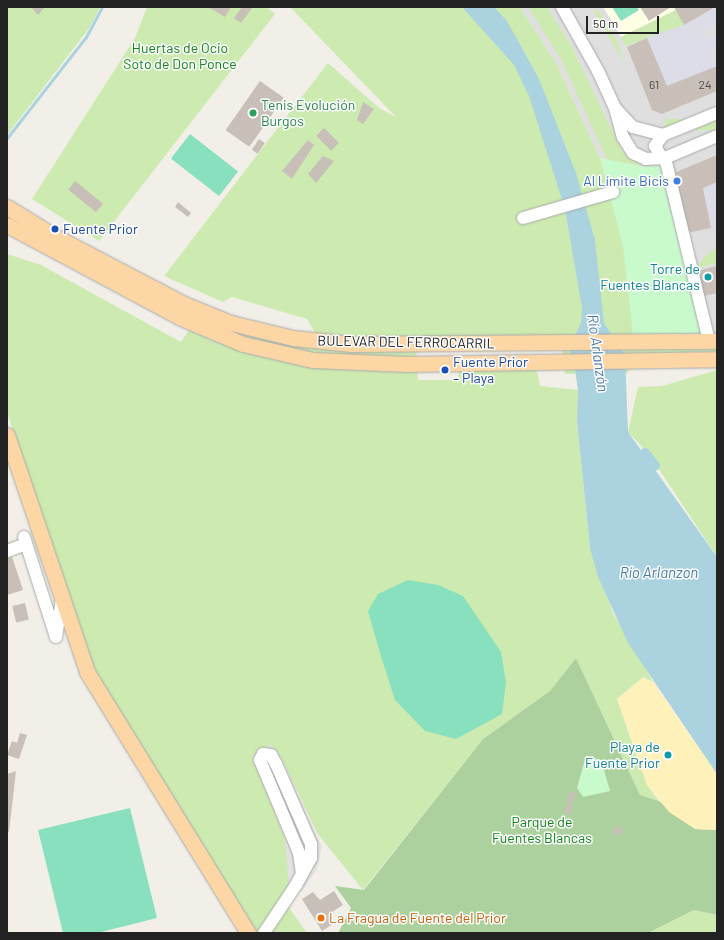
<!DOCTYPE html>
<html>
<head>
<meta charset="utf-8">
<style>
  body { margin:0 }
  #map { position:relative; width:724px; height:940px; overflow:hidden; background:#f2efe9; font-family:Barlow,sans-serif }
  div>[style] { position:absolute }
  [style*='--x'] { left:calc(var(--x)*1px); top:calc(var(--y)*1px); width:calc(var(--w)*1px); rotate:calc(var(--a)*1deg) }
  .residential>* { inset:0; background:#e0dfdf }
  .education>* { inset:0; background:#ffffe5 }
  .grass>* { inset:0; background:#cdebb0; transform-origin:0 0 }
  .forest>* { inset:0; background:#add19e }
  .sand>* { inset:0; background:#fff1ba }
  .park>* { inset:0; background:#c8facc }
  .pitch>* { inset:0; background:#88e0be; transform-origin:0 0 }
  .parking>* { inset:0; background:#e2e2e2 }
  .plaza>* { inset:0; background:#dddde8 }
  .water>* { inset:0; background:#aad3df }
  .stream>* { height:3px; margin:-1.5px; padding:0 1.5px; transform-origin:1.5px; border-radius:1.5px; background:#aad3df }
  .canal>* { height:10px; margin:-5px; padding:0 5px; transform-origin:5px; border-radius:5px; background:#aad3df }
  .building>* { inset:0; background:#c7bfb8; transform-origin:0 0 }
  .roads { filter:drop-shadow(0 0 1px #a9a9a9) drop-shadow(0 0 1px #a9a9a9) }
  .minor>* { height:12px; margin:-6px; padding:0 6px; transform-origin:6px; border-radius:6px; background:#fff }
  .major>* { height:15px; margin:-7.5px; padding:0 7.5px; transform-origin:7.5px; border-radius:7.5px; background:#fcd6a4 }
  .dots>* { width:11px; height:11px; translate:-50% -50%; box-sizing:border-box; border:2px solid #fff; border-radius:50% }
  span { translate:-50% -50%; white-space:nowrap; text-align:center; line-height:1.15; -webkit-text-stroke:3px #fff; paint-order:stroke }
  .number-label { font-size:12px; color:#4b4948 }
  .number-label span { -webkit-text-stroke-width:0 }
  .park-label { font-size:14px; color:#0c8416 }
  .leisure-label { font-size:14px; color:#27864d }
  .left { translate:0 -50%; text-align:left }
  .shop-label { font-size:14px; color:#366cbe }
  .right { translate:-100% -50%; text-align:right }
  .transit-label { font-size:14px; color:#164399 }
  .culture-label { font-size:14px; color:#0d838f }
  .street-label { font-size:14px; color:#222 }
  .food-label { font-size:14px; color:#c56008 }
  .water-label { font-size:15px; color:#4a7aab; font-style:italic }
  .frame { position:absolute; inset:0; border:8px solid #222; pointer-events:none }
  .scale { position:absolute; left:586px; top:16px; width:73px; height:18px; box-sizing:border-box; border:2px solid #222; border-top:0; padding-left:5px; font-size:12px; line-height:14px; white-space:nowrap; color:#222; -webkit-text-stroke:3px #fff; paint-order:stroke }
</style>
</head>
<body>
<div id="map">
  <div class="residential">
    <div style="clip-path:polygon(520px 7px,717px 7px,717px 337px,704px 336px,644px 167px,600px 158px,556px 63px)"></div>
  </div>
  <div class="education">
    <div style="clip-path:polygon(603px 7px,674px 7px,676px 10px,621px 37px)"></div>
  </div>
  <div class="grass">
    <div style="clip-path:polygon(7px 7px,100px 7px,90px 27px,7px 135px)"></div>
    <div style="clip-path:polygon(147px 7px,267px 7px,275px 14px,99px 241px,32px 199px,135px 38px)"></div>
    <div style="clip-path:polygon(290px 7px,520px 7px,556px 63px,600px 158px,620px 227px,630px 283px,633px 335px,717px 348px,717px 352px,630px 354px,628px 373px,565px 374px,561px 336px,344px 337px,315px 333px,307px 319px,232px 297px,223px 302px,164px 276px,328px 63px,379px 108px,396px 117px)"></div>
    <div style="clip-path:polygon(528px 7px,547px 7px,571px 45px,622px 151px,645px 166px,607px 160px,562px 61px)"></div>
    <div style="clip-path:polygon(597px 9px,617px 41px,625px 65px,594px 11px)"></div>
    <div style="clip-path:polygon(676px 10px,684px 25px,625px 46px,621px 37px)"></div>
    <div style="left:717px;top:119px;width:11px;height:52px;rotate:90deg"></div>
    <div style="clip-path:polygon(716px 248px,717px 263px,697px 268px,705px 256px)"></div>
    <div style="clip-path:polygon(7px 254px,41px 265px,181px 342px,189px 330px,221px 344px,274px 358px,417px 369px,418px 380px,458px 380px,459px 368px,536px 367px,540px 386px,578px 390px,577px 423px,590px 548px,613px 613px,653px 682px,643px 677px,617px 699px,647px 785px,659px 801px,640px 795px,576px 658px,550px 691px,483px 739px,363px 890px,317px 833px,280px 755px,270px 745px,290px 872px,289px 886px,282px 898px,307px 933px,255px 933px,95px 672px,80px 636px,7px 412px)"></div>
    <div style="clip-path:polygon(184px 311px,360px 351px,416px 350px,417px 357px,360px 358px,298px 351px,251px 340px,205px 323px)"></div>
    <div style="clip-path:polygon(717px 370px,717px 557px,649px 454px,628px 432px,638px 387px,662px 386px)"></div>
    <div style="clip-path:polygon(694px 910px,717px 915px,717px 933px,648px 933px)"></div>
  </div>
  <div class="forest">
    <div style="clip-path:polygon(576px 658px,640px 795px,659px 801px,695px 829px,717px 830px,717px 915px,694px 910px,648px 933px,338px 933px,351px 908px,335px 886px,364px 890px,483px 739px,550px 691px)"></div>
  </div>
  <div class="sand">
    <div style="clip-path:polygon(643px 678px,653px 682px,717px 774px,717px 830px,695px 829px,669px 812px,647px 785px,617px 699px)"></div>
  </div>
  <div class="park">
    <div style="clip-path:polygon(600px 158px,644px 167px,663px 165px,704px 336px,633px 335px,623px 246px)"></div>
    <div style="clip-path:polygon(586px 756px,601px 760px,610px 791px,583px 797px,577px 788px)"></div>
  </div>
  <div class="pitch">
    <div style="clip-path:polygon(612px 7px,637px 7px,639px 10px,621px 21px)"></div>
    <div style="left:190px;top:134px;width:61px;height:31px;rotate:38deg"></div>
    <div style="clip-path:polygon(408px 580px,438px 585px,463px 596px,501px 652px,506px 682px,502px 714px,456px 739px,425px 731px,395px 700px,380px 653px,368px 611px,378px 594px)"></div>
    <div style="clip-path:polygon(130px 808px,157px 918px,97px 933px,63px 933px,38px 830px)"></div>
  </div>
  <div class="parking">
    <div style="clip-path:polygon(270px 744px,280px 755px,322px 847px,317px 869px,302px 891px,289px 886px,285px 839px,252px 756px)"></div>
  </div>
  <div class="plaza">
    <div style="clip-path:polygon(716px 7px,717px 23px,700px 31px,704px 39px,717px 34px,717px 47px,709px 51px,713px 59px,717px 58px,717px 66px,667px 86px,647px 37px,684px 25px)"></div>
    <div style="clip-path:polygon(717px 182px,717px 255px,703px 188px)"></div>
  </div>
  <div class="water">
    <div style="clip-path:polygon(462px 7px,495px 8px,507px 21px,539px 79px,576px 173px,595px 240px,604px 323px,625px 355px,628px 432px,717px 557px,717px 774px,628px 643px,598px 577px,590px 548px,577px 422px,578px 390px,573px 356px,568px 349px,581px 323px,582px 308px,565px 209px,529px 96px,514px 65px)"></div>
  </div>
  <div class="stream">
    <div style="--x:7;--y:138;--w:128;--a:-52"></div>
    <div style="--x:86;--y:37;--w:34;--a:-62"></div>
  </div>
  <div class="canal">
    <div style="--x:645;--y:453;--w:16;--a:52"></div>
  </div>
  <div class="building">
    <div style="clip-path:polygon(31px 7px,45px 7px,38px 15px)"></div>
    <div style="clip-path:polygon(208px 7px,231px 7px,225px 17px)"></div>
    <div style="clip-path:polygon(242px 7px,253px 7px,241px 23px,234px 18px)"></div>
    <div style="clip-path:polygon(640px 7px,671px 7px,649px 21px)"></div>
    <div style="clip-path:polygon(674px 7px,715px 7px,684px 25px)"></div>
    <div style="clip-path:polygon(647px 38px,667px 86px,717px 66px,717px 91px,662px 114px,652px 110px,627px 47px)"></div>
    <div style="left:260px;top:81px;width:29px;height:60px;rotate:35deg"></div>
    <div style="clip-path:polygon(363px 102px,374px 109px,363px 124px,357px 120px)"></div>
    <div style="left:324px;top:128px;width:21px;height:11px;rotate:45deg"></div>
    <div style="left:259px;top:139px;width:7px;height:13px;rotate:34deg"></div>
    <div style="clip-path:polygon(308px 140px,314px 145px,292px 179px,282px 171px)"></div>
    <div style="clip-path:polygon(717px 155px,717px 182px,703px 188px,711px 228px,687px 233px,674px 173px)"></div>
    <div style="clip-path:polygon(323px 156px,334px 161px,316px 183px,308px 174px)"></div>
    <div style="left:75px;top:181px;width:36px;height:11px;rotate:39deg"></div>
    <div style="clip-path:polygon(178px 202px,191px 213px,188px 217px,175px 207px)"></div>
    <div style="clip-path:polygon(717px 266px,717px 293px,703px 296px,697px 271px)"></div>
    <div style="clip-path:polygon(12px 557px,23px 590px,7px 595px,7px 558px)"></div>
    <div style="left:25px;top:603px;width:17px;height:13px;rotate:77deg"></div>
    <div style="clip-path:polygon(20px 733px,27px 735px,19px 759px,7px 755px,12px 741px,17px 743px)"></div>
    <div style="clip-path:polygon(16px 771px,9px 832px,7px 832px,7px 774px)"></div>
    <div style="left:570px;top:791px;width:6px;height:11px;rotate:18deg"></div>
    <div style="left:567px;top:803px;width:6px;height:10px;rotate:18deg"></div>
    <div style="left:620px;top:826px;width:7px;height:9px;rotate:63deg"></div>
    <div style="clip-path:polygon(334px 891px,343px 905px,329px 914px,333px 924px,322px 931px,302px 899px,313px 892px,320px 900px)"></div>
  </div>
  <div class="roads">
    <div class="minor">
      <div style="--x:562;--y:7;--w:73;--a:60.6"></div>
      <div style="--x:598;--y:71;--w:41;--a:65.3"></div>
      <div style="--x:615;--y:108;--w:30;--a:75"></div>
      <div style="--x:623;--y:137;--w:19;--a:58"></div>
      <div style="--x:633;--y:153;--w:14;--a:25"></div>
      <div style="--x:646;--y:159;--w:19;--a:-3"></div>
      <div style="--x:665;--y:158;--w:56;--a:-22.9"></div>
      <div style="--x:615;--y:108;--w:26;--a:47"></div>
      <div style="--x:633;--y:127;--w:31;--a:15"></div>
      <div style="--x:662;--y:158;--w:14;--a:-120"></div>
      <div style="--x:655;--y:146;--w:14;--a:-54"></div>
      <div style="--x:663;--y:135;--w:58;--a:-22.2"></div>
      <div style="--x:665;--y:158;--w:188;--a:76.5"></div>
      <div style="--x:523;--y:218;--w:94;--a:-16.1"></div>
      <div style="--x:24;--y:537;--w:105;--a:72.3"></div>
      <div style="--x:7;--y:551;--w:20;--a:-20"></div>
      <div style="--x:56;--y:637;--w:37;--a:-81"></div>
      <div style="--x:264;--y:933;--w:58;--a:-56.3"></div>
      <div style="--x:296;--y:885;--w:31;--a:-61"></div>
      <div style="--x:311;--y:858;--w:14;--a:-90"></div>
      <div style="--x:311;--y:844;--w:87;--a:-113.6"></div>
      <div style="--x:276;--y:764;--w:10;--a:-119"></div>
      <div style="--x:271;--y:755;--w:8;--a:-173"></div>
      <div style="--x:263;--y:754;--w:7;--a:117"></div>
      <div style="--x:260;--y:760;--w:101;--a:67.2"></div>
      <div style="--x:299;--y:853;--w:22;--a:82"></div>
    </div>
    <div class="major">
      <div style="--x:7;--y:207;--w:55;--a:31.7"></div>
      <div style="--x:54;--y:236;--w:147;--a:27.6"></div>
      <div style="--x:184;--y:304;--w:51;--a:22"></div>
      <div style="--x:231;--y:323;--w:64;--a:13.6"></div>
      <div style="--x:293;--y:338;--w:58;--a:5.9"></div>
      <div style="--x:351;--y:344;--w:366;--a:-0.5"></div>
      <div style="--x:7;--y:225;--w:195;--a:28.1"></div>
      <div style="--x:179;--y:317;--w:69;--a:22.9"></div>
      <div style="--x:243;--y:344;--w:72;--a:12.9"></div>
      <div style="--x:313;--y:360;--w:94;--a:2.4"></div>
      <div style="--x:407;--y:364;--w:310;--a:-0.9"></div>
      <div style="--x:7;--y:435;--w:250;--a:71.3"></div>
      <div style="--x:87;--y:672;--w:307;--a:58.3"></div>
    </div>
  </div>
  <div class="dots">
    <div style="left:253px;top:113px;background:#2e9e5b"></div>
    <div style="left:677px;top:181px;background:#3f7fe0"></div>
    <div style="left:55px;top:229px;background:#1a4fb4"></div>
    <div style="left:708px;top:277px;background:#0f9aa8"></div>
    <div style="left:445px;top:370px;background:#1a4fb4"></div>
    <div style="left:668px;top:755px;background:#0f9aa8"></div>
    <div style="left:321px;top:918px;background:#e8710a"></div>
  </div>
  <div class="number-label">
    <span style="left:654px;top:85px">61</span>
    <span style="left:705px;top:85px">24</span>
  </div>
  <div class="park-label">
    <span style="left:180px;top:56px">Huertas de Ocio<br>Soto de Don Ponce</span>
    <span style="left:542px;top:830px">Parque de<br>Fuentes Blancas</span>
  </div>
  <div class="leisure-label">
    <span class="left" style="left:261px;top:113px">Tenis Evolución<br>Burgos</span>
  </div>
  <div class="shop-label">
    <span class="right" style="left:669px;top:181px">Al Límite Bicis</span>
  </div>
  <div class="transit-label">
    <span class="left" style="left:63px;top:229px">Fuente Prior</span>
    <span class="left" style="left:453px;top:370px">Fuente Prior<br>– Playa</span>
  </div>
  <div class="culture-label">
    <span class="right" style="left:700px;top:277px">Torre de<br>Fuentes Blancas</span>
    <span class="right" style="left:660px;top:755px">Playa de<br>Fuente Prior</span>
  </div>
  <div class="street-label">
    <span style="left:406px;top:342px;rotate:1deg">BULEVAR DEL FERROCARRIL</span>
  </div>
  <div class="food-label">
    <span class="left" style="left:329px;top:918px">La Fragua de Fuente del Prior</span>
  </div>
  <div class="water-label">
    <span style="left:598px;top:353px;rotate:82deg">Río Arlanzón</span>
    <span style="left:659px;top:573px">Río Arlanzon</span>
  </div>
  <div class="frame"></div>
  <div class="scale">50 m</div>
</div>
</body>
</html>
